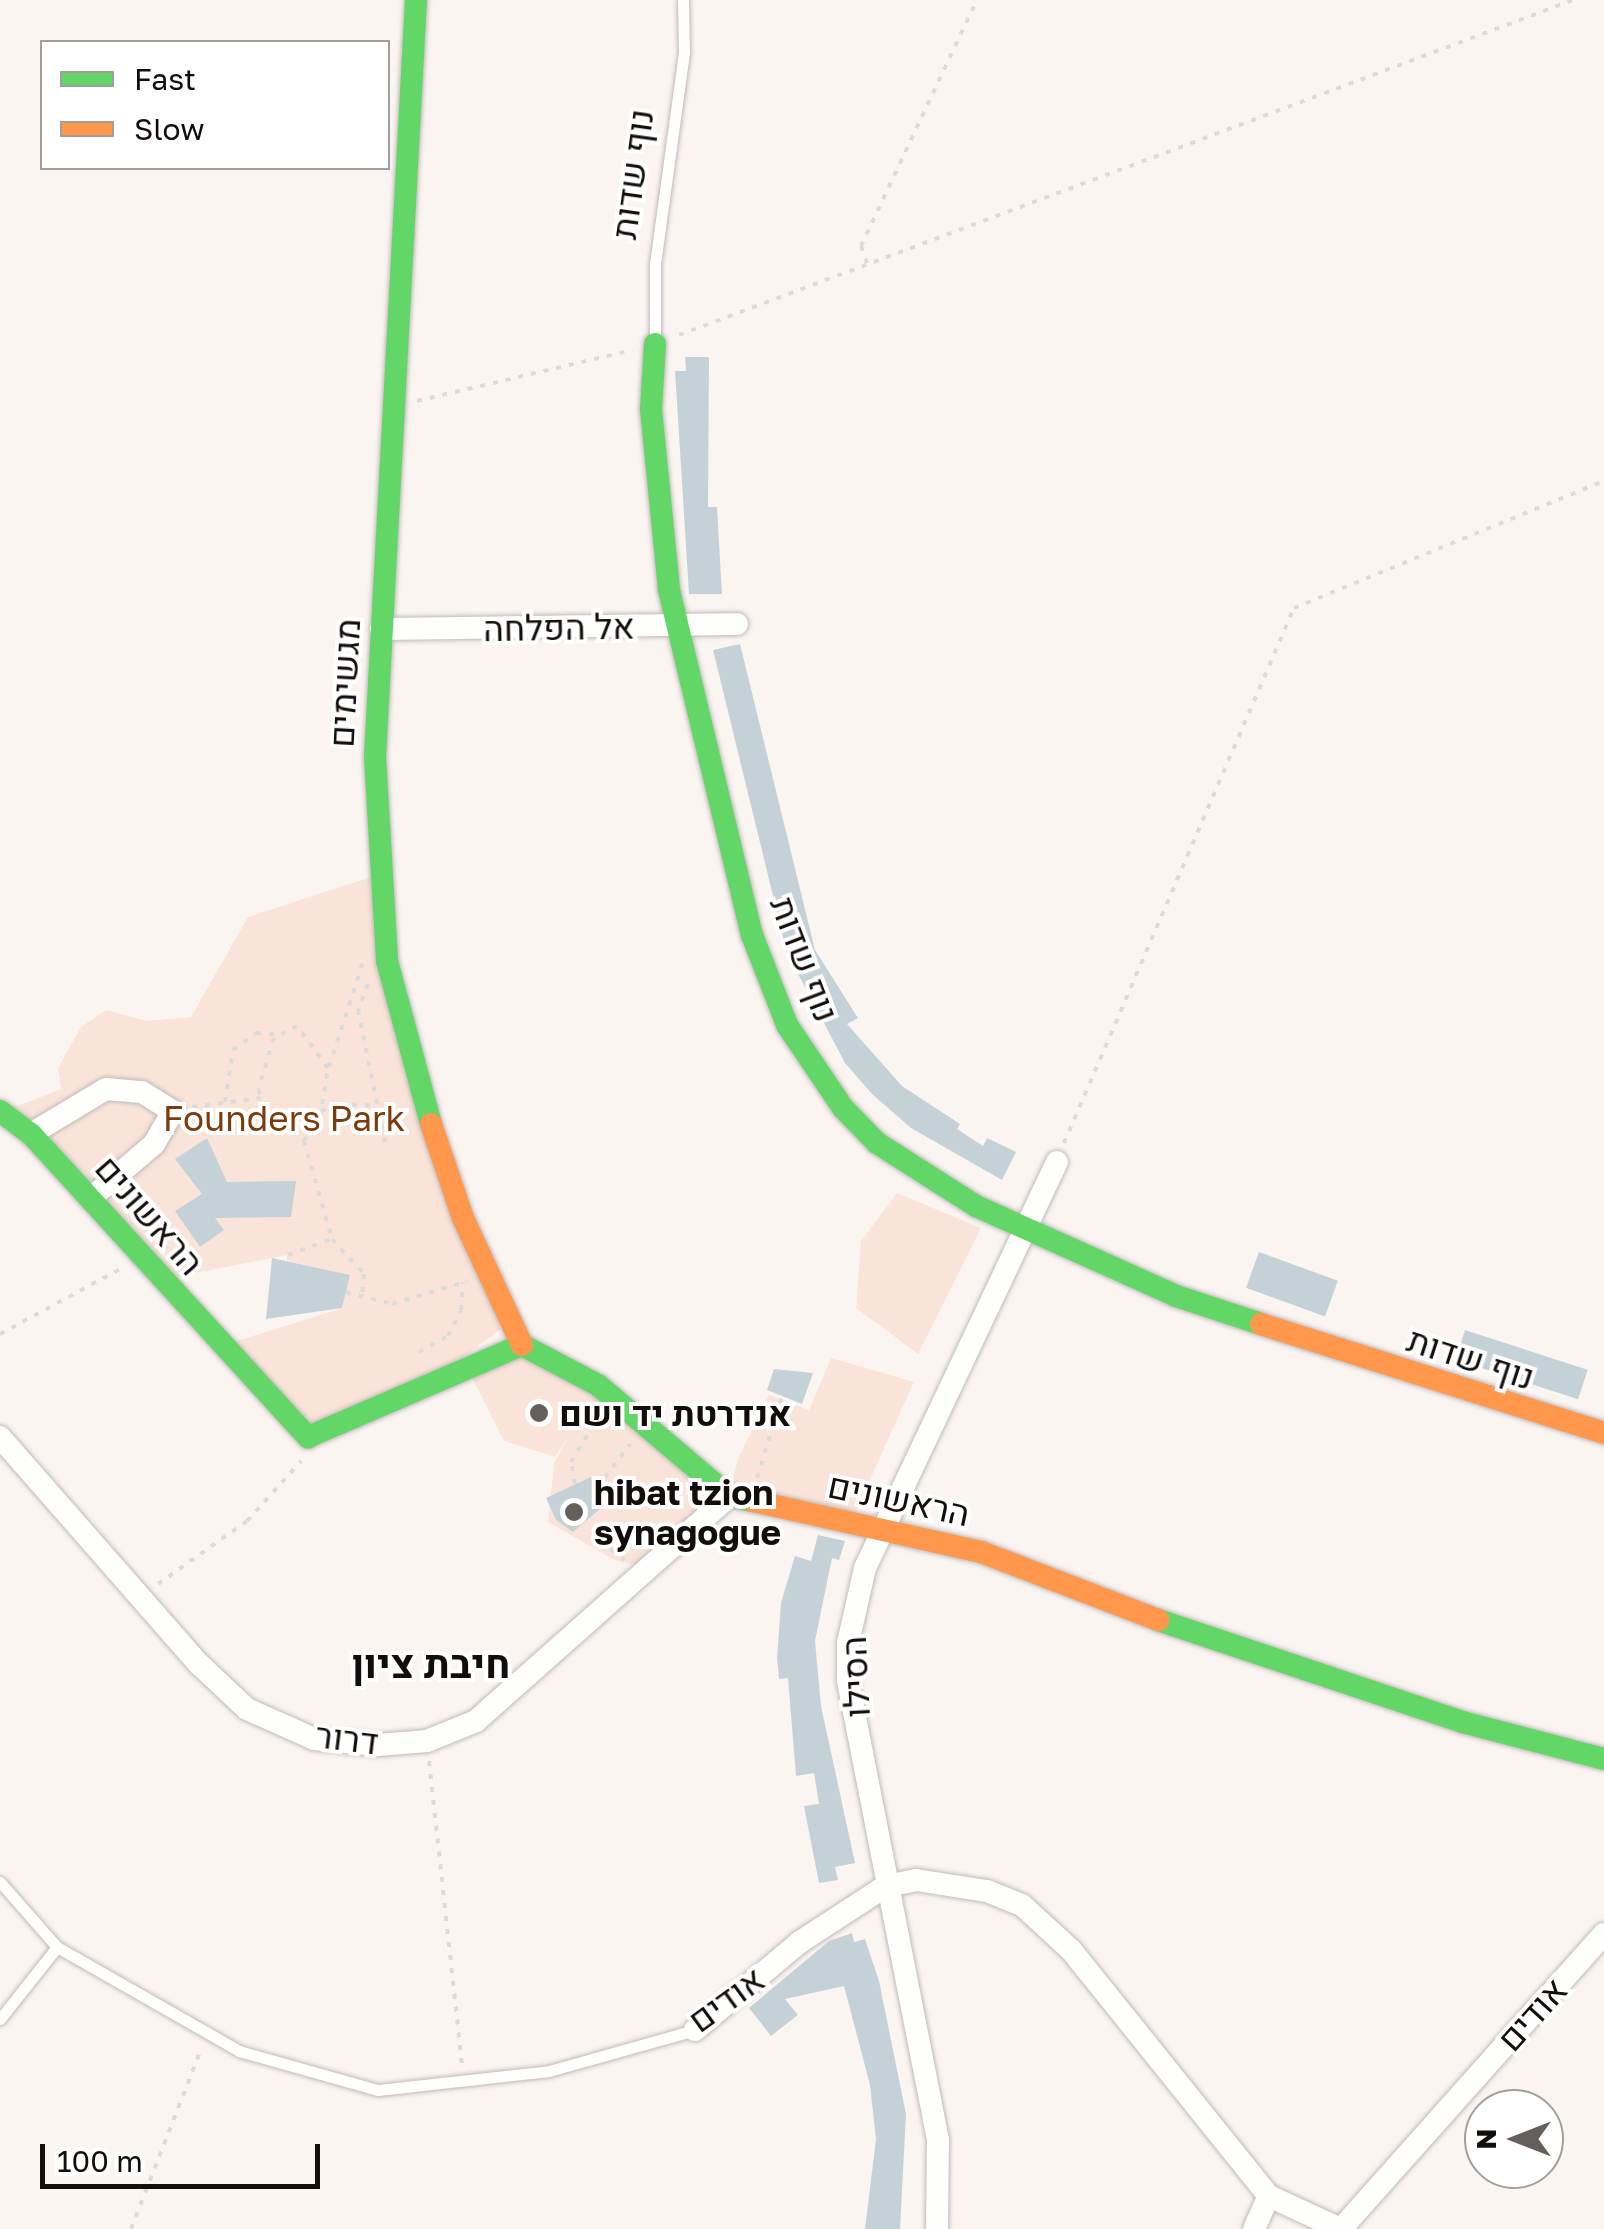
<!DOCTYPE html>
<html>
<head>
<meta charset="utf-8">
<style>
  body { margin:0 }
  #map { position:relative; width:1604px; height:2229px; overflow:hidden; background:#fbf5f2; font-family:"Golos Text",Heebo,sans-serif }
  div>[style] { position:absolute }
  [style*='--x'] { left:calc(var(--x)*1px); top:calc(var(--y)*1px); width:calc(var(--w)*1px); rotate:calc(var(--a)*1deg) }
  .green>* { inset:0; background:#fae4d9 }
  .building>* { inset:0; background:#c4d2d8; transform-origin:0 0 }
  .path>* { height:4px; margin-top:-2px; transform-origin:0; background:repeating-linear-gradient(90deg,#dcdbda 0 5px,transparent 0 13px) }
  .roads { filter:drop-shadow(0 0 2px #c0bbb9) drop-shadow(0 0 2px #c0bbb9) }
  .lane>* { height:11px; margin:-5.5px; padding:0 5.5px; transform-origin:5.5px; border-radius:5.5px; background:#fefefd }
  .street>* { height:22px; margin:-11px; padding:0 11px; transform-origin:11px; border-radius:11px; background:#fefefd }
  .fast>* { height:22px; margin:-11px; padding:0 11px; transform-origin:11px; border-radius:11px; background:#63d668 }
  .slow>* { height:22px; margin:-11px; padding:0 11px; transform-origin:11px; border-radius:11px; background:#ff974d }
  .dots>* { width:28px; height:28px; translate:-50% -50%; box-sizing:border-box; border:5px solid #fff; border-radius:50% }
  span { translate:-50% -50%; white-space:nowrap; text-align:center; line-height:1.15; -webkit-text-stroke:8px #fff; paint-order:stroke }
  .street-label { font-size:35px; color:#120e0c }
  .park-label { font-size:35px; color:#7b3b0a }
  .poi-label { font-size:35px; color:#120e0c; font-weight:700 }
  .left { translate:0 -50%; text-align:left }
  .quarter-label { font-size:40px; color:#120e0c; font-weight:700 }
  .legend { position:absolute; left:40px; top:40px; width:350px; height:130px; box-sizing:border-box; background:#fff; border:2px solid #a09f9e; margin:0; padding:12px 18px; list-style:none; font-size:30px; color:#120e0c }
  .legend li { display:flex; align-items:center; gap:20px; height:50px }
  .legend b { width:50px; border:2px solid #a09f9e }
  .north { position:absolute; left:1464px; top:2089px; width:100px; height:100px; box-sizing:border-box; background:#fff; border:2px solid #a09f9e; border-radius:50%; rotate:270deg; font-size:28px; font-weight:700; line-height:40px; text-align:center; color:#120e0c }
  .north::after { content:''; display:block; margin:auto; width:35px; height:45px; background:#645f5c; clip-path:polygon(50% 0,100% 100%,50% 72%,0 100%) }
  .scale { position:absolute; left:40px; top:2144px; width:280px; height:45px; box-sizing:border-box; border:5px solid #120e0c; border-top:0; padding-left:12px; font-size:30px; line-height:35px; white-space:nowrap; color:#120e0c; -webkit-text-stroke:8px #fff; paint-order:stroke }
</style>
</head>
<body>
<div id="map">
  <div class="green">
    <div style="clip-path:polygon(377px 875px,383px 985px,501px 1329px,411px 1396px,308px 1437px,221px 1346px,342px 1308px,349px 1275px,287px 1261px,287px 1255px,160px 1280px,3px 1112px,61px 1089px,58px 1068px,81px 1027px,106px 1010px,147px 1021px,191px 1017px,248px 917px)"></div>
    <div style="clip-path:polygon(897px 1193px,981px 1228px,918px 1354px,856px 1308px,861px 1241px)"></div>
    <div style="clip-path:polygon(523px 1345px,598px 1385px,723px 1503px,641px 1566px,614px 1560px,548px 1522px,554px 1463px,570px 1434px,555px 1457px,504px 1441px,467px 1367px)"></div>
    <div style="clip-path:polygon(831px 1358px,914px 1382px,849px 1526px,729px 1496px,738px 1459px,769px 1395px,809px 1410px)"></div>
  </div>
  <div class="building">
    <div style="clip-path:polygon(685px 357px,709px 357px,708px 507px,717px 507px,722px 594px,689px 594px,675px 371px,686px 371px)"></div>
    <div style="clip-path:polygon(740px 644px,815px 950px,858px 1018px,847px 1024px,902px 1086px,960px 1124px,957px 1129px,983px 1146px,987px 1138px,1016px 1152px,1002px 1180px,911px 1128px,872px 1094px,845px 1063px,787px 953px,713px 650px)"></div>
    <div style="clip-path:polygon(207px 1138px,227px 1182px,296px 1181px,291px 1217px,215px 1218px,224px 1230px,200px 1247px,175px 1211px,202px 1194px,175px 1159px)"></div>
    <div style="left:1259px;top:1252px;width:84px;height:38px;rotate:20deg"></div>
    <div style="clip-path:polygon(272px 1258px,350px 1275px,342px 1308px,266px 1319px)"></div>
    <div style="left:1465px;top:1330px;width:129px;height:31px;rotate:18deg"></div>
    <div style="clip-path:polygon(774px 1369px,813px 1373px,802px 1404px,767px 1390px)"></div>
    <div style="clip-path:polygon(591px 1477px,606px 1504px,573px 1532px,556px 1520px,546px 1498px)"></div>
    <div style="clip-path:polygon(818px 1535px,845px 1541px,839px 1560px,832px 1558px,815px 1641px,821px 1706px,855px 1863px,835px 1867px,838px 1880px,819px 1883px,804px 1806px,819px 1804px,814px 1773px,796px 1776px,788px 1678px,779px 1679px,777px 1658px,781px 1603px,795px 1556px,811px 1561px)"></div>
    <div style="clip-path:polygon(852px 1933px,854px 1942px,865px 1939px,879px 1981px,906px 2114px,900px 2229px,865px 2229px,876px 2139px,870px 2085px,844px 1986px,785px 1999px,798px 2015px,771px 2036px,749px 2008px,829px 1941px)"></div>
  </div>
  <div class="path">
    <div style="--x:867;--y:263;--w:18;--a:-109"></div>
    <div style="--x:861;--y:246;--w:272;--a:-64.8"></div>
    <div style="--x:679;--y:335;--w:955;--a:-20.54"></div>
    <div style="--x:417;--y:401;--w:221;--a:-13.3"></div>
    <div style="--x:368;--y:984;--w:28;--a:111"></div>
    <div style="--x:358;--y:1010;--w:141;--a:78.5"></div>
    <div style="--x:329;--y:1067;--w:110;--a:-72.1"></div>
    <div style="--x:225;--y:1102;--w:53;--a:-81.3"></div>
    <div style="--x:233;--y:1050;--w:29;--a:-36"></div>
    <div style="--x:256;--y:1033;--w:23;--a:5"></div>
    <div style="--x:192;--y:1107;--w:70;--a:-7.4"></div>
    <div style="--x:321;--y:1111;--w:19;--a:-21"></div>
    <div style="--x:339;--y:1104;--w:35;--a:2"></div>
    <div style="--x:304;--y:1141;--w:29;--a:-56"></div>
    <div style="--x:320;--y:1117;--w:50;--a:-80.7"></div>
    <div style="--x:328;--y:1068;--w:52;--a:-126.4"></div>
    <div style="--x:297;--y:1026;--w:26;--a:152"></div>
    <div style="--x:274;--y:1038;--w:54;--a:107.1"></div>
    <div style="--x:258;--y:1090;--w:29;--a:63"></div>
    <div style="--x:271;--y:1116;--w:41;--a:37.1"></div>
    <div style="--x:304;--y:1141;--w:102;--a:74.1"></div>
    <div style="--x:332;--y:1239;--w:47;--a:47.6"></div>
    <div style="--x:364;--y:1274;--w:22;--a:95"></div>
    <div style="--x:1064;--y:1143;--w:582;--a:-66.74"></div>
    <div style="--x:1294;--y:608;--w:335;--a:-22.3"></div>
    <div style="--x:288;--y:1255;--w:47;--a:-20"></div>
    <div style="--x:346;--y:1292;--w:48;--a:14.6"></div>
    <div style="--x:392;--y:1304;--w:79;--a:-16.8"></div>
    <div style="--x:0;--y:1334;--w:141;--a:-28.4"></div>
    <div style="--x:419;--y:1352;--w:33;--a:-29"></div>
    <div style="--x:448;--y:1336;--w:29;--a:-63"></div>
    <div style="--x:461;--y:1310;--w:28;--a:-86"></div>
    <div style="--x:757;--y:1478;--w:86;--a:-73"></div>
    <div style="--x:575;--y:1484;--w:22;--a:-100"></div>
    <div style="--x:571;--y:1462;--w:52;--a:-59"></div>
    <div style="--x:597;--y:1488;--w:55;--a:-53.1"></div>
    <div style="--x:600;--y:1524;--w:28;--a:67"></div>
    <div style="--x:611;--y:1550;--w:17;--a:36"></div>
    <div style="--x:158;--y:1584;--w:109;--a:-35.3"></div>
    <div style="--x:247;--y:1521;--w:81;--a:-48"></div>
    <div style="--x:429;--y:1761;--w:306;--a:83.8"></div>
    <div style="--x:131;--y:2229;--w:195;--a:-68.7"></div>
  </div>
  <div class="roads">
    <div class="lane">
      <div style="--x:655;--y:344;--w:80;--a:-90"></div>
      <div style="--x:655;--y:264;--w:214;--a:-82.2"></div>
      <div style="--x:684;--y:52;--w:52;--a:-91.1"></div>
      <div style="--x:0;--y:1882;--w:86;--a:48.8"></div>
      <div style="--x:57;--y:1947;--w:92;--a:128.4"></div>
      <div style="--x:57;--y:1947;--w:210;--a:29.7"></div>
      <div style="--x:239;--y:2051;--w:144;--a:15.7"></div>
      <div style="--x:378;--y:2090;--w:172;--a:-6.3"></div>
      <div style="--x:549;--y:2071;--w:152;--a:-15.7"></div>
    </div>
    <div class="street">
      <div style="--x:381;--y:629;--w:356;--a:-0.8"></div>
      <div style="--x:31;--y:1134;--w:87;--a:-31"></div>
      <div style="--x:106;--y:1089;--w:36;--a:5"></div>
      <div style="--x:142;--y:1092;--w:36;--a:32"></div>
      <div style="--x:173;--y:1111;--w:38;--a:120"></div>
      <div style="--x:154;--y:1144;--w:83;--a:139.4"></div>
      <div style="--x:0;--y:1437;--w:302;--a:48.8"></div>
      <div style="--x:199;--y:1664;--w:66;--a:43.2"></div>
      <div style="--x:247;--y:1709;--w:73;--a:24.1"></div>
      <div style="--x:314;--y:1739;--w:64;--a:5.4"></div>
      <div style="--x:378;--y:1745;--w:49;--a:-4.7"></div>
      <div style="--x:427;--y:1741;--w:53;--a:-22.2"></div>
      <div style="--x:476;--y:1721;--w:339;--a:-41.6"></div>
      <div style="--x:695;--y:2030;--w:137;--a:-40"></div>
      <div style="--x:800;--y:1942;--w:103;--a:-33.1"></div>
      <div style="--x:886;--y:1886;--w:31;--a:-11"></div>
      <div style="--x:916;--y:1880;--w:72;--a:8.8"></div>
      <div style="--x:987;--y:1891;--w:38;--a:22"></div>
      <div style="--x:1022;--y:1905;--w:67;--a:42.6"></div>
      <div style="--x:1071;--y:1950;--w:316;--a:51.2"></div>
      <div style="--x:1269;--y:2196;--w:78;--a:24.9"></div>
      <div style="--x:937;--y:2229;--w:89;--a:-89.4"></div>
      <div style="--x:938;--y:2140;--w:469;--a:-101.1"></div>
      <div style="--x:848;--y:1680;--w:37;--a:-90"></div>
      <div style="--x:848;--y:1643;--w:77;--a:-77.2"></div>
      <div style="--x:865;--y:1568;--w:449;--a:-64.7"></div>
      <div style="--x:1254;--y:2229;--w:36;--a:-66"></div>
      <div style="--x:1341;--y:2229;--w:395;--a:-48.3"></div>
    </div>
    <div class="fast">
      <div style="--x:416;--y:0;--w:758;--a:93.1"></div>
      <div style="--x:375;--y:757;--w:204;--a:86.6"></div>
      <div style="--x:387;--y:961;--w:169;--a:74.9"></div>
      <div style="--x:655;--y:344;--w:65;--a:93.5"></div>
      <div style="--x:651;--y:409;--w:182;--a:84.3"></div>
      <div style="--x:669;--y:590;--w:355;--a:76.5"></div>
      <div style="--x:752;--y:935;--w:97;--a:68.7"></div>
      <div style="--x:787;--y:1025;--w:100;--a:56"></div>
      <div style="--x:843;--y:1108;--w:49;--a:45.8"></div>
      <div style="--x:877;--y:1143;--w:117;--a:32.5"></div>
      <div style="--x:976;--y:1206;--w:219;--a:24.2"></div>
      <div style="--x:1176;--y:1296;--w:89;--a:18.2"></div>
      <div style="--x:0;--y:1111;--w:39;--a:37"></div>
      <div style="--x:31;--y:1134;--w:411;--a:47.6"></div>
      <div style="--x:308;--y:1437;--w:233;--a:-23.3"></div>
      <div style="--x:522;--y:1345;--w:86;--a:27.8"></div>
      <div style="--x:598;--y:1385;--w:172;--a:40.3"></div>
      <div style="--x:729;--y:1496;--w:25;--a:12"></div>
      <div style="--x:1158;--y:1620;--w:321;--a:18.5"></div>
      <div style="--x:1462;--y:1722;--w:147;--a:14.6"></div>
    </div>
    <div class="slow">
      <div style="--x:431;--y:1124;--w:99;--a:71.2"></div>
      <div style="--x:463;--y:1218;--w:140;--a:65.1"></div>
      <div style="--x:1261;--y:1324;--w:360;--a:17.6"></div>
      <div style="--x:753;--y:1501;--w:234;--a:12.6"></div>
      <div style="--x:981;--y:1552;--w:190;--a:21"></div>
    </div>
  </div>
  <div class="dots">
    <div style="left:539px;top:1413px;background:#645f5c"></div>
    <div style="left:574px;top:1512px;background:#645f5c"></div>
  </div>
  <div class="street-label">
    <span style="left:632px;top:174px;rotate:-82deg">נוף שדות</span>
    <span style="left:559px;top:627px;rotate:-1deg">אל הפלחה</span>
    <span style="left:344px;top:683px;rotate:-87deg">מגשימים</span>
    <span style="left:805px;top:959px;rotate:69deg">נוף שדות</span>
    <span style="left:150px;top:1215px;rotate:49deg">הראשונים</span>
    <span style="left:1471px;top:1358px;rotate:18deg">נוף שדות</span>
    <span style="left:899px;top:1499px;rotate:12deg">הראשונים</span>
    <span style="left:855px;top:1677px;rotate:-93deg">הסילו</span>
    <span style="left:347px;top:1738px;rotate:7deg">דרור</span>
    <span style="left:726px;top:1999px;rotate:-36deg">אודים</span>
    <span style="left:1532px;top:2014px;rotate:-48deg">אודים</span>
  </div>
  <div class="park-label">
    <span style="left:284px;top:1118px">Founders Park</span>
  </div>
  <div class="poi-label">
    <span class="left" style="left:559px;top:1413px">אנדרטת יד ושם</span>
    <span class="left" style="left:594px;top:1512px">hibat tzion<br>synagogue</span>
  </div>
  <div class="quarter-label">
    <span style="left:431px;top:1663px">חיבת ציון</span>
  </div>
  <ul class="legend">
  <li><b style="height:12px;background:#63d668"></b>Fast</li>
  <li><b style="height:12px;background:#ff974d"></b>Slow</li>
  </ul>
  <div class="north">N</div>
  <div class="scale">100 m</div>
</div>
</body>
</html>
